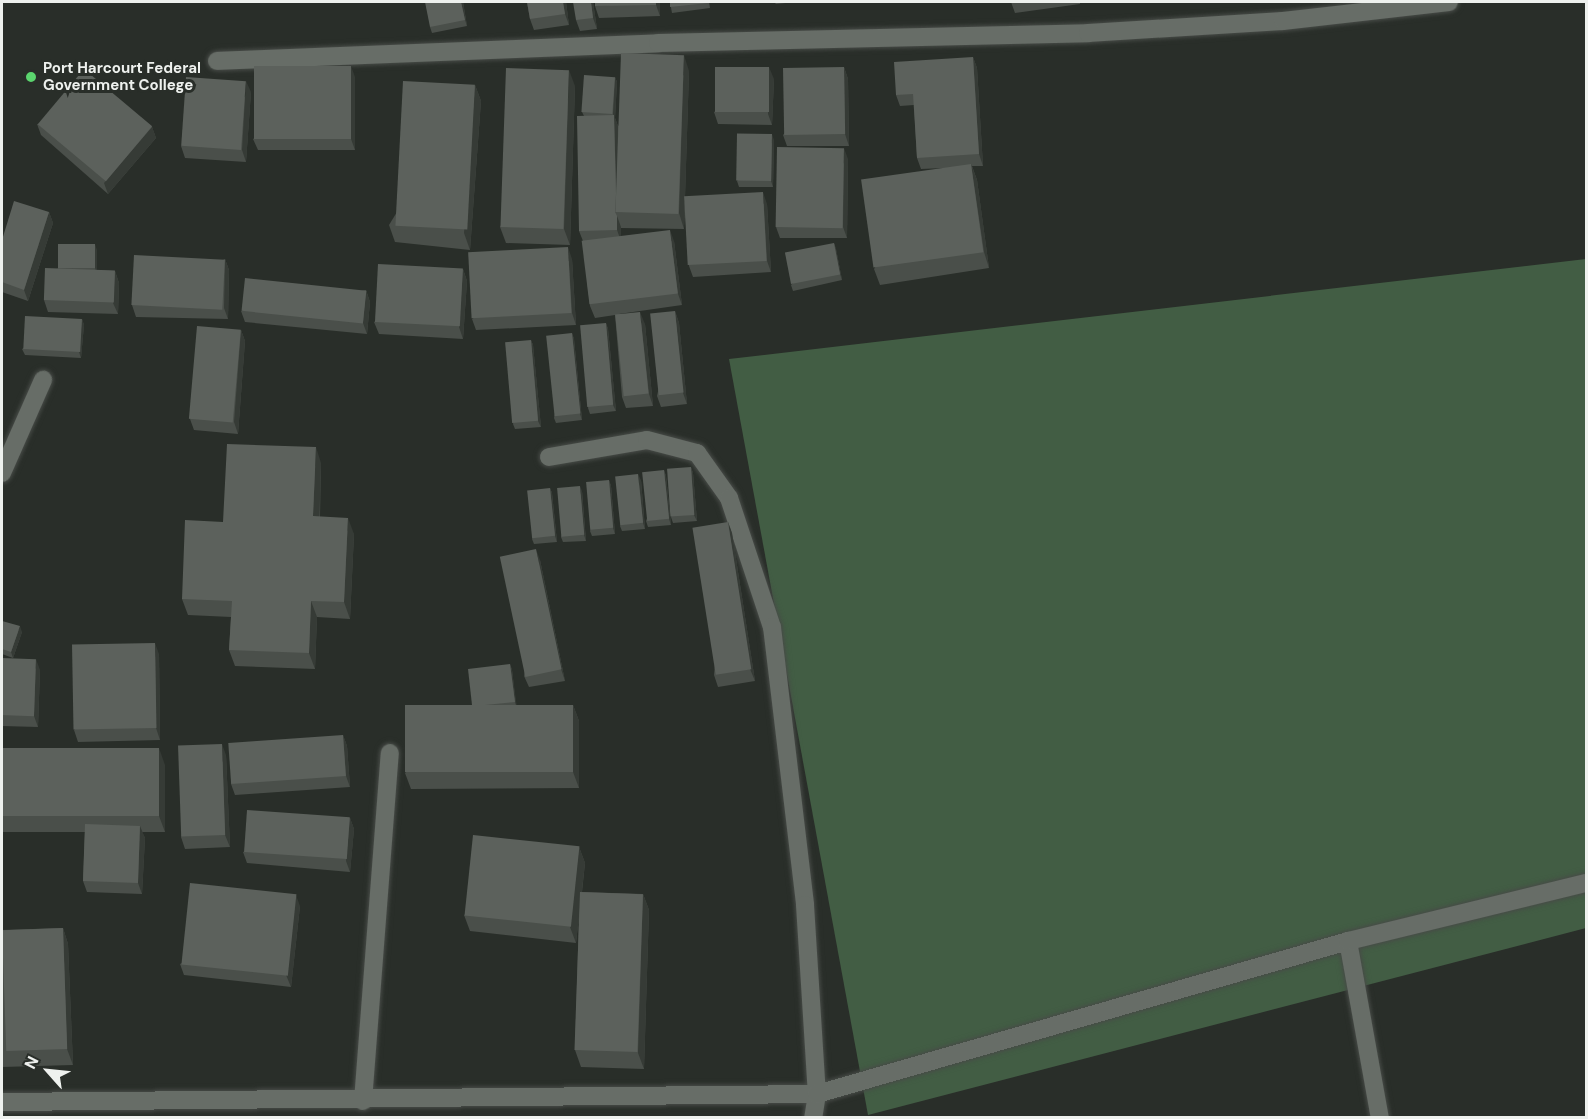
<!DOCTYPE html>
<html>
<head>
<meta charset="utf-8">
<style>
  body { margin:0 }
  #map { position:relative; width:1588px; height:1119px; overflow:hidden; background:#292e29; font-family:"DM Sans",sans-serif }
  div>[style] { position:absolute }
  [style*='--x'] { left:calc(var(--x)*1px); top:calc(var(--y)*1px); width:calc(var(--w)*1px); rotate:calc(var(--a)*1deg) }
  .green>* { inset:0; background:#425d44 }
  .roads { filter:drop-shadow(0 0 2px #474b47) drop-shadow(0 0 2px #474b47) }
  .street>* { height:18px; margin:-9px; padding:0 9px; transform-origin:9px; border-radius:9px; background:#676d67 }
  .wall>* { inset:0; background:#4a4f4a }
  .shaded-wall>* { inset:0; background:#363b36 }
  .building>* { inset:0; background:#5c615c; transform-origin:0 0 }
  .dots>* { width:16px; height:16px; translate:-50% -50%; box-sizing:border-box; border:3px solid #292e29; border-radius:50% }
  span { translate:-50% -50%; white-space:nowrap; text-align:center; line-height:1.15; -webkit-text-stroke:6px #292e29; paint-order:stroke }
  .poi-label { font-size:15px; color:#eef1ee; font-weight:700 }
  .left { translate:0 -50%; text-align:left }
  .frame { position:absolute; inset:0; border:3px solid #eef1ee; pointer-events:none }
  .north { position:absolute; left:18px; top:1041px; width:60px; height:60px; -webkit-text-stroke:4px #292e29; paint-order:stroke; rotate:297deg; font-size:16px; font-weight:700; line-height:24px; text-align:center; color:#eef1ee }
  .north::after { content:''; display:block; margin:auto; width:21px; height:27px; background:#eef1ee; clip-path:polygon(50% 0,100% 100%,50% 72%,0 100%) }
</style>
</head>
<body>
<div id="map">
  <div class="green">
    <div style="clip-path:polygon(1586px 259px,1586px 928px,868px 1115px,729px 359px)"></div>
  </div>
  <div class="roads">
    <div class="street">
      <div style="--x:217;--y:61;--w:441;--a:-2.3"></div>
      <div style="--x:658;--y:43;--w:430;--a:-1.3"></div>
      <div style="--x:1088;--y:33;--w:195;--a:-3.5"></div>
      <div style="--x:1283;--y:21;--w:167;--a:-6.5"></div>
      <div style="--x:549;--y:457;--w:99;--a:-9.8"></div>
      <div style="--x:647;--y:440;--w:52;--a:14.6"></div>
      <div style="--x:697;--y:453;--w:55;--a:54.6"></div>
      <div style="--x:729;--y:498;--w:136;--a:71.6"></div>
      <div style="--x:772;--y:627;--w:280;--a:83.2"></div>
      <div style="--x:805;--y:905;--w:189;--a:86.4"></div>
      <div style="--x:817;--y:1094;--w:24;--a:99"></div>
      <div style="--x:2;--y:473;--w:102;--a:-66.2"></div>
      <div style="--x:1348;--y:941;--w:180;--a:79.8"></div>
      <div style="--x:363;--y:1101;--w:349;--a:-85.6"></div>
      <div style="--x:2;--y:1102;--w:815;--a:-0.56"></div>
      <div style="--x:817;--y:1094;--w:553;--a:-16.07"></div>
      <div style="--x:1348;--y:941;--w:245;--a:-13.7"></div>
    </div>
  </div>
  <div class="wall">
    <div style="clip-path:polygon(463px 2px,467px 26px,432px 33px,430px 27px)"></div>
    <div style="clip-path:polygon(527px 2px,566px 2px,569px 25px,534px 30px,530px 19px)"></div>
    <div style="clip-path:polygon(593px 2px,597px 29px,580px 31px,576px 20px)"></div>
    <div style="clip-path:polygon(660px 2px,660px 16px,599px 18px,595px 6px)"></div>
    <div style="clip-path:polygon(670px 2px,709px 2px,710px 8px,672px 13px)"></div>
    <div style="clip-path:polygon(774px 2px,795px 2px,776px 4px)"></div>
    <div style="clip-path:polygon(1011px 2px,1080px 2px,1080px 4px,1015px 13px)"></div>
    <div style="clip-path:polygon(973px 57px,977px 68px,983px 166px,972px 166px,977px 180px,989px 268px,880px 285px,874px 269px,945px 168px,921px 169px,917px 158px,914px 105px,900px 106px,896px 95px)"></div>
    <div style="clip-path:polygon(844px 67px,848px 79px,849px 146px,787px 146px,783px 135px)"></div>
    <div style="clip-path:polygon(689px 71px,685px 197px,767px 204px,771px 272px,693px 277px,689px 266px,685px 209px,684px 229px,621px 228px,621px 227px,621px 237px,674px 241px,682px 305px,619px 314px,645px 324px,653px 406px,626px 408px,622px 397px,615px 315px,595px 318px,590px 306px,583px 241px,579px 231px,584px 116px,582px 112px,615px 77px,617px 82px,615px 118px,618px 126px)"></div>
    <div style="clip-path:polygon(355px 77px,355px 150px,258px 150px,253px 139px)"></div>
    <div style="clip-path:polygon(774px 79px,772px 125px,718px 124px,714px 112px)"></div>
    <div style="clip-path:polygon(475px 85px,481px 101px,470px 250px,395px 242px,389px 225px)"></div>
    <div style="clip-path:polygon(575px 86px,570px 245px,506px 243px,500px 227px)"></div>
    <div style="clip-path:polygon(251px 92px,246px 162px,185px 158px,181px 146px)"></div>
    <div style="clip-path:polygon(37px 124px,152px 127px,156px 138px,108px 194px,41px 135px)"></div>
    <div style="clip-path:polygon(774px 140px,773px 187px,739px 187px,737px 181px)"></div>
    <div style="clip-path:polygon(848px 159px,847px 238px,780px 238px,776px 227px)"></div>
    <div style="clip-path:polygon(49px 212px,53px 223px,28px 301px,2px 292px,2px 240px)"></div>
    <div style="clip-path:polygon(834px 243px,836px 249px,842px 280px,793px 291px,791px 285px)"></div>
    <div style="clip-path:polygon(97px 250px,97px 270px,115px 271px,119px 283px,118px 314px,48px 312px,44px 300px,58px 268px)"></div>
    <div style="clip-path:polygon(225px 259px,229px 270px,228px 319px,136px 317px,132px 305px)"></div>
    <div style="clip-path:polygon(572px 259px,576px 325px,476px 330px,472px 319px)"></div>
    <div style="clip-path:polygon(463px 269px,467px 281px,463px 339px,379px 334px,374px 322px)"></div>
    <div style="clip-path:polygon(366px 290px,370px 302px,367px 334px,245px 322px,241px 311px)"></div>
    <div style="clip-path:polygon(675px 311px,679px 323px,687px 404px,661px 407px,657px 396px)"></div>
    <div style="clip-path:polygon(82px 319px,84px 325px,81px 358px,25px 355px,22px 349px)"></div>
    <div style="clip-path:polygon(606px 323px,608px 329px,616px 411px,590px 414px,588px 408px)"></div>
    <div style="clip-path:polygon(241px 330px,245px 341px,238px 434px,194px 430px,190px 419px)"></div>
    <div style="clip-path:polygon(572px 333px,574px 339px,582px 420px,556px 423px,554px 418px)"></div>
    <div style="clip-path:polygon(531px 340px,533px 345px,541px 427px,515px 429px,513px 424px)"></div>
    <div style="clip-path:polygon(321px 463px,320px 517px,354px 534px,350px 619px,317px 617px,315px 669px,235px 666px,229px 650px,231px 617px,188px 615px,182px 599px,223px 522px)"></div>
    <div style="clip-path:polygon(691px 467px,693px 473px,697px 521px,673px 523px,671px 517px)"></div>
    <div style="clip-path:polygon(664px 470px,666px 476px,671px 525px,648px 527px,646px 521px)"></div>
    <div style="clip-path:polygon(609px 480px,611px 486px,615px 534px,592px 536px,590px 531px)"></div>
    <div style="clip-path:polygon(641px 480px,645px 529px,622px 531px,620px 526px)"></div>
    <div style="clip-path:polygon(550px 488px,552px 493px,557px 542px,534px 544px,532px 539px)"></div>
    <div style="clip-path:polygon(582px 491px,586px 541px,563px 542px,561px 537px)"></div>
    <div style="clip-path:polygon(728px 522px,732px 533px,755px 681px,718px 687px,714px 675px)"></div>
    <div style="clip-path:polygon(540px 560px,565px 681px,529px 687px,524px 676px)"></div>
    <div style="clip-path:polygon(2px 621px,22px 632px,13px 658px,2px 654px)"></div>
    <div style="clip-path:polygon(159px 654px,160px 740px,78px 742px,74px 730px)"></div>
    <div style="clip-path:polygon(2px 658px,40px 670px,38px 727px,2px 726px)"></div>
    <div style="clip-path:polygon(510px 664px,512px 670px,516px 705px,573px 705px,579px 721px,579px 788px,411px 789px,405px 773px,472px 705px)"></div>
    <div style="clip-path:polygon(343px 735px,347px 746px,350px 787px,235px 795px,231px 784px)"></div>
    <div style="clip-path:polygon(2px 749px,165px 765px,165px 832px,142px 832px,145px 838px,142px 894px,87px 892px,83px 881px,85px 832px,2px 832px)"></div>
    <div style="clip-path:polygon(226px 755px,230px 847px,185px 849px,181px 837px)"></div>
    <div style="clip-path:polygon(350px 818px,354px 829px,350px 872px,247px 863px,243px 852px)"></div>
    <div style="clip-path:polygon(579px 847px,585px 863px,582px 892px,643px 894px,649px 910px,644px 1069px,581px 1067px,575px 1050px,579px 916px,576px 943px,470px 931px,464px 915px)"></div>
    <div style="clip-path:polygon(300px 906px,291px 987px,184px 975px,180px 964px)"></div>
    <div style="clip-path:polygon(63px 928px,68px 944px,73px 1065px,2px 1067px,2px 930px)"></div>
  </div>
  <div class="shaded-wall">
    <div style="clip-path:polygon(461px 2px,463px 2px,467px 26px,465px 20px)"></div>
    <div style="clip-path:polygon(563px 2px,566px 2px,569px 25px,565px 14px)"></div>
    <div style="clip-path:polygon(591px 2px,593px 2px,597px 29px,593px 18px)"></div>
    <div style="clip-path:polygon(656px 2px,660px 2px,660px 16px,656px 5px)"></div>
    <div style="clip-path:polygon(684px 55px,689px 71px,684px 229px,679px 213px)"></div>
    <div style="clip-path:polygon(973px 57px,977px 68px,983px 166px,979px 154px)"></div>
    <div style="clip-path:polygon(351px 66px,355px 77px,355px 150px,351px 139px)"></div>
    <div style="clip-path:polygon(769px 67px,774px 79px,772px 125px,768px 114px)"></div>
    <div style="clip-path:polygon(844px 67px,848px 79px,849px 146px,845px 134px)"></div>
    <div style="clip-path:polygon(569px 70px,575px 86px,570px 245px,564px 229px)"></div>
    <div style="clip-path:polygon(615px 77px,617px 82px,615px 118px,618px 126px,617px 212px,614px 117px,613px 114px)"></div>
    <div style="clip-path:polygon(246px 81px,251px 92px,246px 162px,242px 150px)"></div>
    <div style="clip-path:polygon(475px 85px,481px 101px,470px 250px,464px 233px)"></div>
    <div style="clip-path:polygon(152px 127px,156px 138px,108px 194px,104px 183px)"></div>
    <div style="clip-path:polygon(772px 134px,774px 140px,773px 187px,771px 181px)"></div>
    <div style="clip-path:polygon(844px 148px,848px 159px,847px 238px,843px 227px)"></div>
    <div style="clip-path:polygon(971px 164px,977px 180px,989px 268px,984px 252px)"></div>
    <div style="clip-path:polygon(763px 192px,767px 204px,771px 272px,767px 261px)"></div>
    <div style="clip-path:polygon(49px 212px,53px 223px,28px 301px,24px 290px)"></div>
    <div style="clip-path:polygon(617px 216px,621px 227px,621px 241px,617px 230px)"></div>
    <div style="clip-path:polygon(670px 230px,674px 241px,682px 305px,678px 294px)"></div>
    <div style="clip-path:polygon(834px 243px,836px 249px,842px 280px,840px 274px)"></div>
    <div style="clip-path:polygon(95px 244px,97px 250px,97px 274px,95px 268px)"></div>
    <div style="clip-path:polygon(568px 247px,572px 259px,576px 325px,572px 313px)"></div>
    <div style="clip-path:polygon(225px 259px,229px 270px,228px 319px,224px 308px)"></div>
    <div style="clip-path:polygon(463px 269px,467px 281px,463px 339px,459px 327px)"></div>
    <div style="clip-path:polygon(115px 271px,119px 283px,118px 314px,113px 303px)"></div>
    <div style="clip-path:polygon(366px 290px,370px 302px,367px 334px,363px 323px)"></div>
    <div style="clip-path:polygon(675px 311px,679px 323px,687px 404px,683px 393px)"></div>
    <div style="clip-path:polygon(640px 312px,645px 324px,653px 406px,649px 394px)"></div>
    <div style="clip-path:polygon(82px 319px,84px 325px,81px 358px,79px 352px)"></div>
    <div style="clip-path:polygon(606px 323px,608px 329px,616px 411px,613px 405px)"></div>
    <div style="clip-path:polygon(241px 330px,245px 341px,238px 434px,234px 422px)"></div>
    <div style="clip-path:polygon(572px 333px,574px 339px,582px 420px,580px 414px)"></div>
    <div style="clip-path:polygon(531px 340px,533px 345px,541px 427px,538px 421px)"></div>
    <div style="clip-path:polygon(316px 447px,321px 463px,319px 532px,313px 516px)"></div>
    <div style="clip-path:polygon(691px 467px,693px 473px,697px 521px,694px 515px)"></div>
    <div style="clip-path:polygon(664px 470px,666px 476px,671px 525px,669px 519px)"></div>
    <div style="clip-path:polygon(638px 474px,641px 480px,645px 529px,643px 523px)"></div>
    <div style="clip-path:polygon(609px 480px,611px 486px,615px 534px,613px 528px)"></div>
    <div style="clip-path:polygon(580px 486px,582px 491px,586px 541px,584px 535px)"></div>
    <div style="clip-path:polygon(550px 488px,552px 493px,557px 542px,555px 536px)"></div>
    <div style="clip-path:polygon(348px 518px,354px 534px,350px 619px,344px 602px)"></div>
    <div style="clip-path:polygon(728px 522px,732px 533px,755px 681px,750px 669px)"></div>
    <div style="clip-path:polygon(536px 549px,540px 560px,565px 681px,561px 669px)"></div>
    <div style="clip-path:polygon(311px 601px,317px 617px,315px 669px,309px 653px)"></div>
    <div style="clip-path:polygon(20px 626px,22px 632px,13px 658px,11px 652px)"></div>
    <div style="clip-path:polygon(155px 643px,159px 654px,160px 740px,156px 728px)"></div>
    <div style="clip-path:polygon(36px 659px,40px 670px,38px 727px,34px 716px)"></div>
    <div style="clip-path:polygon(510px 664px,512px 670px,517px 708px,515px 702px)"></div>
    <div style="clip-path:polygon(573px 705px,579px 721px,579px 788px,573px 772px)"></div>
    <div style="clip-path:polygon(343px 735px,347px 746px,350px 787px,346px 776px)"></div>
    <div style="clip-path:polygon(222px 744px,226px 755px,230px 847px,225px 835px)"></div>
    <div style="clip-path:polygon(159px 748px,165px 765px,165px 832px,159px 816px)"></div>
    <div style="clip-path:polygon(350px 818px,354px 829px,350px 872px,346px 861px)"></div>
    <div style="clip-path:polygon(140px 826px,145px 838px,142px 894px,138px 883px)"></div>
    <div style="clip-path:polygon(579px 847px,585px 863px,576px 943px,570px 927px)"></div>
    <div style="clip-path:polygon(643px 894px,649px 910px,644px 1069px,638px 1053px)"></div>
    <div style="clip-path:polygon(296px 895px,300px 906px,291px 987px,286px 975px)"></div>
    <div style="clip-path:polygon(63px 928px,68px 944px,73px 1065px,67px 1049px)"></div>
  </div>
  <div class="building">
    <div style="clip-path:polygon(425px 2px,461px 2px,465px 20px,430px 27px)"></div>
    <div style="clip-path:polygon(527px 2px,563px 2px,565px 14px,530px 19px)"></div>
    <div style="clip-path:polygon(573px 2px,591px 2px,593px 18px,576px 20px)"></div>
    <div style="clip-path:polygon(595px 2px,656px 2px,656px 5px,595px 6px)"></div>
    <div style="clip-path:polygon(670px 2px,708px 2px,708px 3px,670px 7px)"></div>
    <div style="left:621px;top:53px;width:63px;height:159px;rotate:2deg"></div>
    <div style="clip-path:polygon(973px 57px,979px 154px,917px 158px,913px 94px,896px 95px,894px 62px)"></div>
    <div style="left:254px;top:66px;width:97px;height:73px"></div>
    <div style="left:715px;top:67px;width:54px;height:45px"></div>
    <div style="left:844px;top:67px;width:67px;height:61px;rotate:89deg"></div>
    <div style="left:506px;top:68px;width:63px;height:159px;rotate:2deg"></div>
    <div style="left:84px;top:69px;width:89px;height:72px;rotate:40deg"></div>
    <div style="left:584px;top:75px;width:31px;height:37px;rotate:4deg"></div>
    <div style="left:186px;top:77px;width:60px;height:69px;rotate:4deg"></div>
    <div style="left:403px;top:81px;width:72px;height:145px;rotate:3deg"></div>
    <div style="clip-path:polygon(614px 115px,616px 194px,615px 212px,617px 216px,617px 230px,579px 231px,577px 116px)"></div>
    <div style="left:772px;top:134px;width:47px;height:35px;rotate:91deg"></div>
    <div style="left:777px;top:147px;width:67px;height:80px;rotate:1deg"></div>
    <div style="left:971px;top:164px;width:89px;height:111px;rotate:82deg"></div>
    <div style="left:763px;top:192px;width:69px;height:79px;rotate:87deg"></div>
    <div style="clip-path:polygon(14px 201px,49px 212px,24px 290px,2px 282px,2px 240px)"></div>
    <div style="left:670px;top:230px;width:64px;height:89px;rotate:83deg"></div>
    <div style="left:834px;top:243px;width:32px;height:50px;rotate:79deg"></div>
    <div style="left:95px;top:244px;width:24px;height:37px;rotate:90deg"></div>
    <div style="left:568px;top:247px;width:66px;height:100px;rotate:87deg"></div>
    <div style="left:134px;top:255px;width:91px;height:50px;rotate:3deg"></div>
    <div style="left:378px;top:264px;width:85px;height:58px;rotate:3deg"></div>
    <div style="left:45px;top:268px;width:70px;height:32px;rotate:2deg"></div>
    <div style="left:245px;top:278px;width:122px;height:33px;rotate:6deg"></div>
    <div style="left:675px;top:311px;width:82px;height:25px;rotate:84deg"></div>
    <div style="left:640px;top:312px;width:82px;height:25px;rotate:84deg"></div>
    <div style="left:25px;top:316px;width:57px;height:33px;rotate:3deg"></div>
    <div style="left:606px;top:323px;width:82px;height:26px;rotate:85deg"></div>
    <div style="left:197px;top:326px;width:44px;height:93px;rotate:5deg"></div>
    <div style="left:572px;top:333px;width:81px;height:26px;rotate:84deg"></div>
    <div style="left:531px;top:340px;width:81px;height:26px;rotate:85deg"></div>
    <div style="clip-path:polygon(227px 444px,316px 447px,313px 516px,348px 518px,344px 602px,311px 601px,309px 653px,229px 650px,232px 601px,182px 599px,185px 520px,223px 522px)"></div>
    <div style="left:691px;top:467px;width:48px;height:24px;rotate:86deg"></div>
    <div style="left:664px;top:470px;width:49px;height:22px;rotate:84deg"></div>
    <div style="left:638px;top:474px;width:49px;height:23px;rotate:84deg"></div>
    <div style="left:609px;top:480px;width:48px;height:23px;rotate:85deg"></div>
    <div style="left:580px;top:486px;width:49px;height:23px;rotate:85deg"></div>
    <div style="left:550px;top:488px;width:48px;height:23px;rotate:84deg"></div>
    <div style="left:728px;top:522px;width:149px;height:36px;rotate:81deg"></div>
    <div style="left:536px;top:549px;width:123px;height:37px;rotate:78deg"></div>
    <div style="clip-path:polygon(2px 621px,20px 626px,11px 652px,2px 649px)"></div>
    <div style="left:155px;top:643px;width:85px;height:83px;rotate:89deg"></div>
    <div style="left:2px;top:658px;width:34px;height:57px;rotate:2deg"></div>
    <div style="clip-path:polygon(510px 664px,515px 702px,485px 705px,472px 705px,468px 669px)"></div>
    <div style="left:573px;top:705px;width:67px;height:168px;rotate:90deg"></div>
    <div style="left:343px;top:735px;width:41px;height:115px;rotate:86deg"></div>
    <div style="left:222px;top:744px;width:91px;height:44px;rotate:88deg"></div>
    <div style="left:159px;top:748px;width:68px;height:157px;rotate:90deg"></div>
    <div style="left:247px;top:810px;width:103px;height:42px;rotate:4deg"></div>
    <div style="left:85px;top:824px;width:55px;height:57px;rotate:2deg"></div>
    <div style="left:473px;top:835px;width:107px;height:81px;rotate:6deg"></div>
    <div style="left:190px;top:883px;width:107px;height:82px;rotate:6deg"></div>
    <div style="left:580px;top:892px;width:63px;height:158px;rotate:2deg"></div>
    <div style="left:63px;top:928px;width:121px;height:61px;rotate:88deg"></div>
  </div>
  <div class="dots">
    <div style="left:31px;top:77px;background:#5bd56e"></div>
  </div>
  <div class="poi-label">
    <span class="left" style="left:43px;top:77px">Port Harcourt Federal<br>Government College</span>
  </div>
  <div class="frame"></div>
  <div class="north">N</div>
</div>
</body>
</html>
